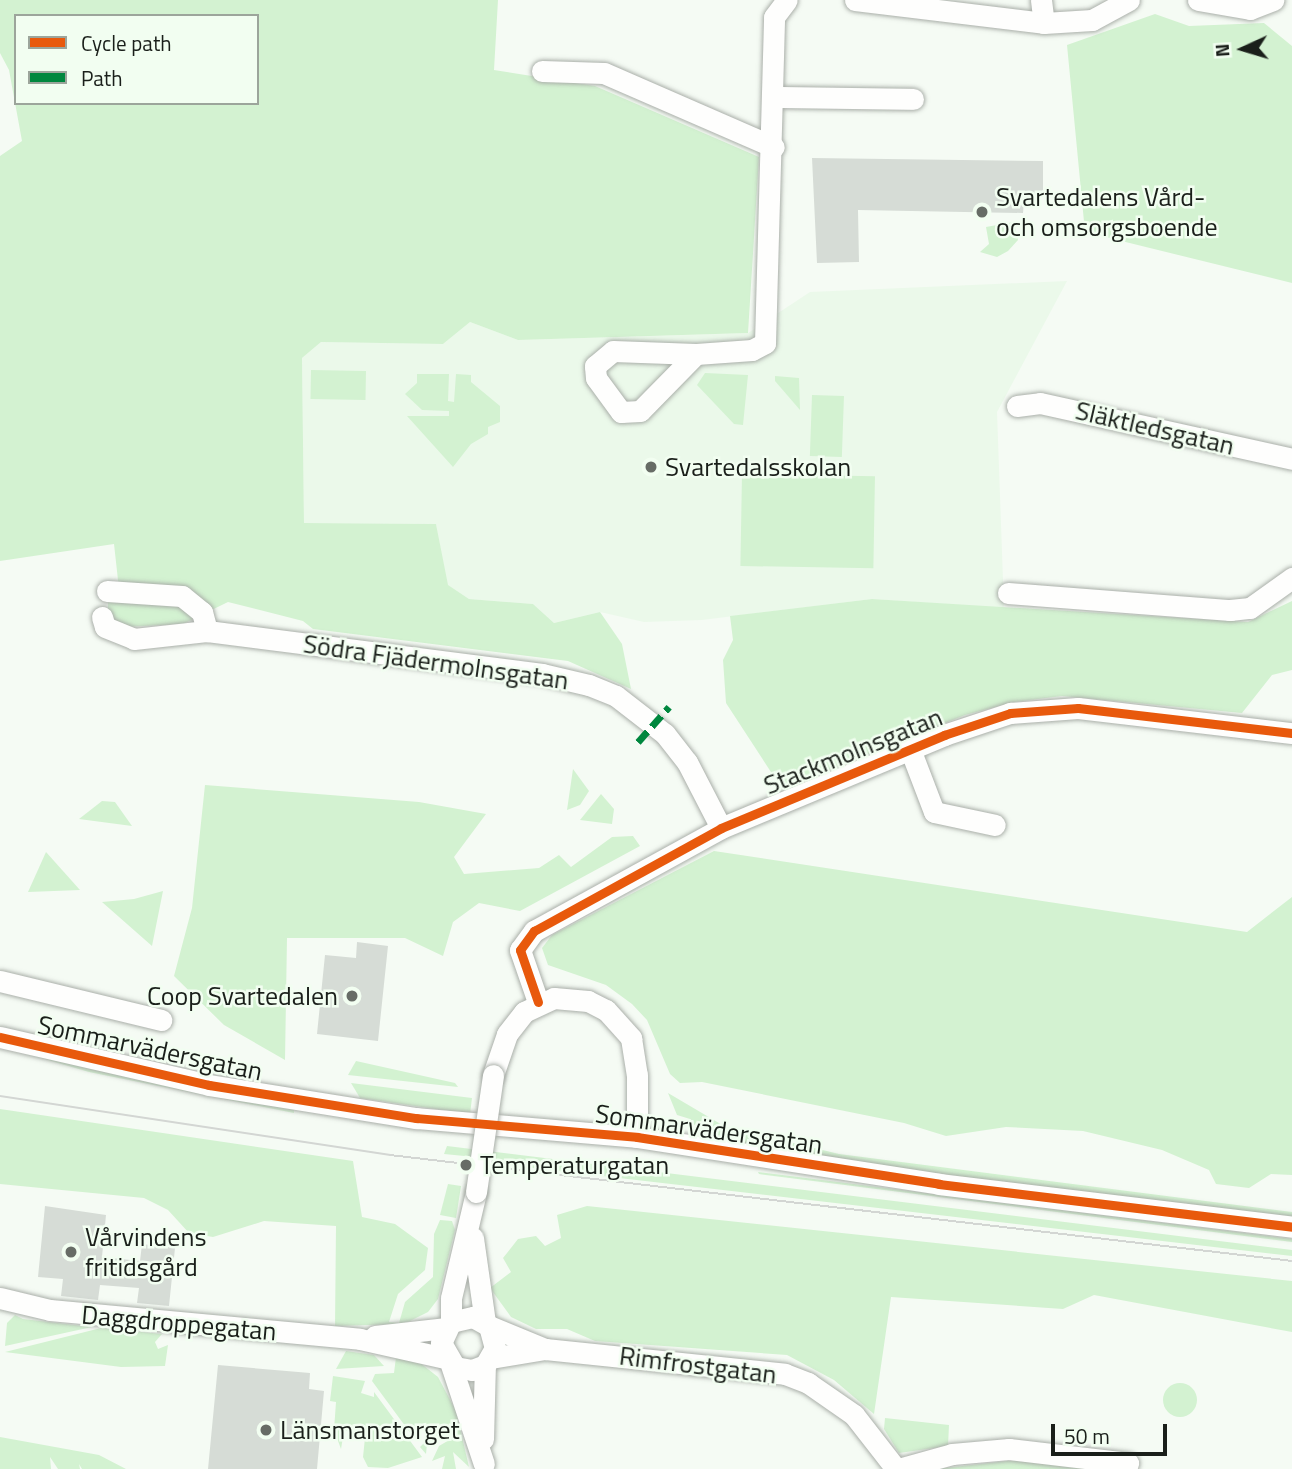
<!DOCTYPE html>
<html>
<head>
<meta charset="utf-8">
<style>
  body { margin:0 }
  #map { position:relative; width:1292px; height:1469px; overflow:hidden; background:#f5fbf4; font-family:"Titillium Web",sans-serif }
  div>[style] { position:absolute }
  [style*='--x'] { left:calc(var(--x)*1px); top:calc(var(--y)*1px); width:calc(var(--w)*1px); rotate:calc(var(--a)*1deg) }
  .built>* { inset:0; background:#ebf9ea }
  .green>* { inset:0; background:#d3f2d1; transform-origin:0 0 }
  .round { border-radius:50% }
  .building>* { inset:0; background:#d6dcd6 }
  .roads { filter:drop-shadow(0 0 2px #aaafa9) drop-shadow(0 0 2px #aaafa9) }
  .minor>* { height:21px; margin:-10.5px; padding:0 10.5px; transform-origin:10.5px; border-radius:10.5px; background:#fefefd }
  .tram>* { height:2px; margin:-1px; padding:0 1px; transform-origin:1px; border-radius:1px; background:#d3d6d3 }
  .bridges { filter:drop-shadow(0 0 2px #aaafa9) drop-shadow(0 0 2px #aaafa9) }
  .minor-bridge>* { height:21px; margin:-10.5px; padding:0 10.5px; transform-origin:10.5px; border-radius:10.5px; background:#fefefd }
  .quiet>* { height:7px; margin-top:-3.5px; transform-origin:0; background:repeating-linear-gradient(90deg,#00873e 0 14px,transparent 0 21px) }
  .cycleway>* { height:9px; margin:-4.5px; padding:0 4.5px; transform-origin:4.5px; border-radius:4.5px; background:#e8590c }
  .dots>* { width:19px; height:19px; translate:-50% -50%; box-sizing:border-box; border:4px solid #f2fef1; border-radius:50% }
  span { translate:-50% -50%; white-space:nowrap; text-align:center; line-height:1.15; -webkit-text-stroke:5px #f2fef1; paint-order:stroke }
  .poi-label { font-size:26px; color:#1a1f1a }
  .left { translate:0 -50%; text-align:left }
  .right { translate:-100% -50%; text-align:right }
  .street-label { font-size:26px; color:#1a1f1a }
  .legend { position:absolute; left:14px; top:14px; width:245px; height:91px; box-sizing:border-box; background:#f2fef1; border:2px solid #9ca59b; margin:0; padding:9px 12px; list-style:none; font-size:21px; color:#1a1f1a }
  .legend li { display:flex; align-items:center; gap:14px; height:35px }
  .legend b { width:35px; border:2px solid #9ca59b }
  .north { position:absolute; left:1208px; top:14px; width:70px; height:70px; -webkit-text-stroke:5px #f2fef1; paint-order:stroke; rotate:266deg; font-size:19px; font-weight:700; line-height:28px; text-align:center; color:#1a1f1a }
  .north::after { content:''; display:block; margin:auto; width:24px; height:32px; background:#1a1f1a; clip-path:polygon(50% 0,100% 100%,50% 72%,0 100%) }
  .scale { position:absolute; left:1051px; top:1424px; width:116px; height:32px; box-sizing:border-box; border:4px solid #1a1f1a; border-top:0; padding-left:9px; font-size:21px; line-height:24px; white-space:nowrap; color:#1a1f1a; -webkit-text-stroke:5px #f2fef1; paint-order:stroke }
</style>
</head>
<body>
<div id="map">
  <div class="built">
    <div style="clip-path:polygon(1067px 281px,997px 412px,1004px 608px,872px 599px,702px 620px,644px 622px,600px 612px,554px 623px,533px 604px,469px 599px,447px 585px,436px 524px,304px 523px,302px 358px,321px 342px,443px 344px,470px 322px,518px 340px,748px 333px,810px 292px)"></div>
  </div>
  <div class="green">
    <div style="clip-path:polygon(evenodd,0 0,498px 0,494px 70px,595px 86px,759px 157px,748px 333px,518px 340px,470px 322px,443px 344px,321px 342px,302px 358px,304px 523px,436px 524px,448px 585px,469px 599px,533px 604px,554px 623px,600px 612px,622px 644px,631px 689px,568px 661px,313px 629px,303px 621px,228px 602px,183px 624px,123px 627px,112px 621px,108px 609px,108px 602px,120px 598px,114px 544px,0 561px,0 156px,22px 141px,9px 70px,0 53px,0 0,16px 16px,257px 16px,257px 103px,16px 103px,16px 16px)"></div>
    <div style="clip-path:polygon(1155px 14px,1189px 26px,1264px 23px,1292px 46px,1292px 283px,1085px 232px,1067px 45px)"></div>
    <div style="clip-path:polygon(1014px 222px,1018px 240px,1008px 251px,997px 257px,980px 252px,989px 244px,986px 227px)"></div>
    <div style="left:311px;top:370px;width:55px;height:29px;rotate:1deg"></div>
    <div style="clip-path:polygon(705px 373px,748px 375px,743px 425px,734px 424px,697px 385px)"></div>
    <div style="clip-path:polygon(417px 374px,449px 374px,448px 401px,454px 402px,456px 374px,471px 375px,471px 382px,500px 406px,500px 422px,488px 427px,488px 434px,471px 444px,453px 467px,407px 416px,449px 416px,449px 411px,422px 410px,405px 394px,417px 383px)"></div>
    <div style="clip-path:polygon(775px 376px,799px 378px,800px 410px,775px 381px)"></div>
    <div style="left:812px;top:395px;width:32px;height:61px;rotate:2deg"></div>
    <div style="left:742px;top:474px;width:133px;height:92px;rotate:1deg"></div>
    <div style="clip-path:polygon(872px 599px,1248px 622px,1292px 601px,1292px 670px,1272px 675px,1242px 713px,1062px 696px,1014px 702px,965px 715px,782px 789px,726px 703px,723px 660px,733px 640px,730px 616px)"></div>
    <div style="clip-path:polygon(573px 769px,589px 791px,580px 805px,567px 810px)"></div>
    <div style="clip-path:polygon(205px 785px,419px 802px,486px 814px,454px 857px,464px 874px,539px 868px,559px 855px,571px 867px,612px 837px,633px 836px,640px 846px,520px 911px,479px 903px,453px 922px,443px 956px,405px 938px,287px 938px,285px 1060px,224px 1025px,174px 976px,192px 908px)"></div>
    <div style="clip-path:polygon(601px 794px,614px 809px,612px 824px,580px 820px)"></div>
    <div style="clip-path:polygon(102px 801px,115px 802px,132px 826px,79px 819px)"></div>
    <div style="clip-path:polygon(714px 851px,1247px 932px,1292px 897px,1292px 1175px,1271px 1174px,1249px 1188px,1216px 1184px,1209px 1170px,1162px 1150px,1083px 1131px,1006px 1127px,946px 1136px,904px 1123px,702px 1082px,680px 1083px,670px 1074px,647px 1020px,632px 1004px,606px 985px,548px 965px,542px 948px,552px 935px)"></div>
    <div style="clip-path:polygon(46px 852px,80px 890px,28px 892px)"></div>
    <div style="clip-path:polygon(163px 891px,152px 946px,102px 902px,134px 899px)"></div>
    <div style="clip-path:polygon(0 1046px,294px 1109px,294px 1113px,89px 1072px)"></div>
    <div style="clip-path:polygon(356px 1061px,455px 1083px,458px 1087px,348px 1075px)"></div>
    <div style="clip-path:polygon(351px 1083px,472px 1098px,470px 1114px,360px 1098px)"></div>
    <div style="clip-path:polygon(668px 1093px,724px 1126px,839px 1154px,1292px 1212px,1292px 1221px,979px 1181px,736px 1142px,700px 1132px,690px 1119px,677px 1115px)"></div>
    <div style="clip-path:polygon(0 1109px,353px 1161px,362px 1217px,395px 1224px,428px 1248px,425px 1270px,398px 1294px,389px 1322px,399px 1323px,405px 1302px,433px 1277px,434px 1234px,440px 1220px,452px 1221px,455px 1230px,438px 1299px,428px 1312px,404px 1324px,335px 1326px,336px 1226px,264px 1221px,213px 1237px,189px 1233px,168px 1210px,144px 1198px,0 1184px)"></div>
    <div style="clip-path:polygon(447px 1146px,1292px 1250px,1292px 1256px,524px 1167px,524px 1162px,444px 1154px)"></div>
    <div style="clip-path:polygon(758px 1172px,1292px 1239px,1292px 1242px,759px 1174px)"></div>
    <div style="clip-path:polygon(448px 1184px,461px 1186px,456px 1218px,440px 1215px)"></div>
    <div style="clip-path:polygon(587px 1206px,1292px 1281px,1292px 1332px,1094px 1295px,1063px 1309px,891px 1297px,874px 1414px,834px 1380px,787px 1355px,595px 1341px,567px 1329px,536px 1329px,511px 1317px,490px 1288px,511px 1272px,503px 1258px,518px 1239px,536px 1236px,545px 1246px,561px 1238px,557px 1215px)"></div>
    <div style="clip-path:polygon(15px 1315px,23px 1319px,92px 1327px,5px 1346px,7px 1323px)"></div>
    <div style="clip-path:polygon(101px 1328px,162px 1334px,155px 1342px,158px 1349px,168px 1345px,165px 1366px,121px 1367px,5px 1352px)"></div>
    <div style="clip-path:polygon(346px 1351px,374px 1355px,384px 1366px,336px 1369px)"></div>
    <div style="clip-path:polygon(396px 1357px,419px 1362px,438px 1377px,456px 1411px,469px 1467px,453px 1452px,456px 1469px,442px 1469px,445px 1456px,432px 1461px,439px 1446px,456px 1436px,438px 1438px,427px 1444px,426px 1454px,420px 1447px,426px 1441px,426px 1429px,411px 1434px,372px 1381px,375px 1374px,394px 1373px)"></div>
    <div style="clip-path:polygon(333px 1376px,365px 1381px,361px 1393px,374px 1397px,374px 1392px,422px 1457px,388px 1468px,368px 1467px,363px 1457px,365px 1438px,353px 1430px,344px 1431px,341px 1449px,334px 1430px,336px 1402px,330px 1401px)"></div>
    <div class="round" style="left:1163px;top:1383px;width:34px;height:34px"></div>
    <div style="clip-path:polygon(885px 1418px,949px 1425px,948px 1446px,899px 1453px,884px 1429px)"></div>
    <div style="clip-path:polygon(0 1437px,99px 1455px,126px 1469px,82px 1469px,79px 1464px,80px 1469px,58px 1469px,50px 1457px,51px 1469px,0 1469px)"></div>
    <div style="clip-path:polygon(1024px 1459px,1123px 1469px,936px 1469px)"></div>
  </div>
  <div class="building">
    <div style="clip-path:polygon(812px 158px,1043px 161px,1043px 190px,1039px 200px,1024px 201px,1023px 213px,858px 210px,859px 262px,817px 263px)"></div>
    <div style="clip-path:polygon(357px 942px,388px 946px,378px 1041px,317px 1034px,325px 955px,356px 958px)"></div>
    <div style="clip-path:polygon(45px 1206px,106px 1215px,102px 1257px,140px 1261px,142px 1244px,175px 1248px,169px 1306px,137px 1303px,139px 1288px,100px 1285px,98px 1300px,61px 1296px,63px 1279px,38px 1277px)"></div>
    <div style="clip-path:polygon(218px 1365px,310px 1373px,309px 1389px,324px 1391px,317px 1469px,208px 1469px)"></div>
  </div>
  <div class="roads">
    <div class="minor">
      <div style="--x:855;--y:0;--w:190;--a:6.9"></div>
      <div style="--x:1044;--y:23;--w:48;--a:-3.6"></div>
      <div style="--x:1092;--y:20;--w:42;--a:-28.4"></div>
      <div style="--x:1041;--y:0;--w:23;--a:83"></div>
      <div style="--x:1198;--y:0;--w:53;--a:9.8"></div>
      <div style="--x:1250;--y:9;--w:25;--a:-21"></div>
      <div style="--x:542;--y:71;--w:62;--a:1.8"></div>
      <div style="--x:604;--y:73;--w:185;--a:23.5"></div>
      <div style="--x:773;--y:97;--w:140;--a:0.8"></div>
      <div style="--x:696;--y:354;--w:80;--a:134.5"></div>
      <div style="--x:640;--y:411;--w:19;--a:177"></div>
      <div style="--x:621;--y:412;--w:42;--a:-126.3"></div>
      <div style="--x:596;--y:378;--w:12;--a:-95"></div>
      <div style="--x:595;--y:366;--w:23;--a:-40"></div>
      <div style="--x:613;--y:351;--w:83;--a:2.1"></div>
      <div style="--x:696;--y:354;--w:56;--a:-4.1"></div>
      <div style="--x:752;--y:350;--w:15;--a:-28"></div>
      <div style="--x:765;--y:343;--w:326;--a:-88.4"></div>
      <div style="--x:774;--y:17;--w:21;--a:-53"></div>
      <div style="--x:1017;--y:406;--w:23;--a:-7"></div>
      <div style="--x:1040;--y:403;--w:258;--a:12.5"></div>
      <div style="--x:107;--y:591;--w:75;--a:3.8"></div>
      <div style="--x:182;--y:596;--w:26;--a:39"></div>
      <div style="--x:202;--y:612;--w:20;--a:75"></div>
      <div style="--x:1008;--y:593;--w:223;--a:4.4"></div>
      <div style="--x:1230;--y:610;--w:20;--a:-6"></div>
      <div style="--x:1250;--y:608;--w:52;--a:-35.5"></div>
      <div style="--x:102;--y:617;--w:10;--a:73"></div>
      <div style="--x:105;--y:627;--w:31;--a:22"></div>
      <div style="--x:134;--y:639;--w:73;--a:-6.3"></div>
      <div style="--x:207;--y:631;--w:338;--a:7.3"></div>
      <div style="--x:542;--y:674;--w:48;--a:13.2"></div>
      <div style="--x:589;--y:685;--w:29;--a:22"></div>
      <div style="--x:616;--y:696;--w:62;--a:37.8"></div>
      <div style="--x:665;--y:734;--w:36;--a:52"></div>
      <div style="--x:687;--y:762;--w:74;--a:62.7"></div>
      <div style="--x:910;--y:749;--w:67;--a:69.1"></div>
      <div style="--x:934;--y:812;--w:62;--a:12"></div>
      <div style="--x:0;--y:981;--w:166;--a:13.6"></div>
      <div style="--x:538;--y:1002;--w:55;--a:-109.1"></div>
      <div style="--x:520;--y:950;--w:24;--a:-54"></div>
      <div style="--x:534;--y:931;--w:213;--a:-28.8"></div>
      <div style="--x:721;--y:828;--w:242;--a:-22.6"></div>
      <div style="--x:944;--y:735;--w:70;--a:-18.4"></div>
      <div style="--x:1010;--y:713;--w:68;--a:-4.2"></div>
      <div style="--x:1078;--y:708;--w:215;--a:6.7"></div>
      <div style="--x:0;--y:1037;--w:214;--a:12.9"></div>
      <div style="--x:209;--y:1085;--w:210;--a:9.1"></div>
      <div style="--x:416;--y:1118;--w:222;--a:4.9"></div>
      <div style="--x:637;--y:1137;--w:306;--a:8.8"></div>
      <div style="--x:939;--y:1184;--w:356;--a:6.9"></div>
      <div style="--x:493;--y:1075;--w:43;--a:-71.1"></div>
      <div style="--x:507;--y:1034;--w:28;--a:-52"></div>
      <div style="--x:524;--y:1012;--w:33;--a:-25"></div>
      <div style="--x:554;--y:998;--w:34;--a:5"></div>
      <div style="--x:588;--y:1001;--w:20;--a:27"></div>
      <div style="--x:606;--y:1010;--w:38;--a:48"></div>
      <div style="--x:631;--y:1038;--w:37;--a:81"></div>
      <div style="--x:637;--y:1075;--w:62;--a:90"></div>
      <div style="--x:473;--y:1238;--w:85;--a:81.9"></div>
      <div style="--x:0;--y:1298;--w:51;--a:13.5"></div>
      <div style="--x:50;--y:1310;--w:311;--a:5.3"></div>
      <div style="--x:360;--y:1339;--w:87;--a:12.6"></div>
      <div style="--x:451;--y:1322;--w:23;--a:-13"></div>
      <div style="--x:473;--y:1317;--w:18;--a:29"></div>
      <div style="--x:489;--y:1326;--w:23;--a:75"></div>
      <div style="--x:495;--y:1348;--w:20;--a:120"></div>
      <div style="--x:485;--y:1365;--w:14;--a:159"></div>
      <div style="--x:472;--y:1370;--w:17;--a:-170"></div>
      <div style="--x:455;--y:1367;--w:28;--a:-120"></div>
      <div style="--x:441;--y:1343;--w:23;--a:-65"></div>
      <div style="--x:451;--y:1322;--w:24;--a:-90"></div>
      <div style="--x:451;--y:1298;--w:109;--a:-76.7"></div>
      <div style="--x:489;--y:1326;--w:61;--a:22.3"></div>
      <div style="--x:375;--y:1336;--w:70;--a:-6.5"></div>
      <div style="--x:491;--y:1358;--w:55;--a:-9.5"></div>
      <div style="--x:545;--y:1349;--w:241;--a:5.9"></div>
      <div style="--x:785;--y:1374;--w:25;--a:21"></div>
      <div style="--x:808;--y:1383;--w:56;--a:34.8"></div>
      <div style="--x:854;--y:1415;--w:68;--a:52.1"></div>
      <div style="--x:451;--y:1365;--w:104;--a:71.6"></div>
      <div style="--x:483;--y:1439;--w:74;--a:-88.5"></div>
      <div style="--x:898;--y:1469;--w:56;--a:-15.5"></div>
      <div style="--x:952;--y:1454;--w:57;--a:-5"></div>
      <div style="--x:1009;--y:1449;--w:120;--a:6.7"></div>
    </div>
  </div>
  <div class="tram">
    <div style="--x:0;--y:1096;--w:394;--a:8.6"></div>
    <div style="--x:390;--y:1155;--w:908;--a:6.7"></div>
  </div>
  <div class="bridges">
    <div class="minor-bridge">
      <div style="--x:476;--y:1192;--w:118;--a:-81.7"></div>
    </div>
  </div>
  <div class="quiet">
    <div style="--x:638;--y:742;--w:47;--a:-48.5"></div>
  </div>
  <div class="cycleway">
    <div style="--x:538;--y:1002;--w:55;--a:-109.1"></div>
    <div style="--x:520;--y:950;--w:24;--a:-54"></div>
    <div style="--x:534;--y:931;--w:213;--a:-28.8"></div>
    <div style="--x:721;--y:828;--w:242;--a:-22.6"></div>
    <div style="--x:944;--y:735;--w:70;--a:-18.4"></div>
    <div style="--x:1010;--y:713;--w:68;--a:-4.2"></div>
    <div style="--x:1078;--y:708;--w:215;--a:6.7"></div>
    <div style="--x:0;--y:1037;--w:214;--a:12.9"></div>
    <div style="--x:209;--y:1085;--w:210;--a:9.1"></div>
    <div style="--x:416;--y:1118;--w:222;--a:4.9"></div>
    <div style="--x:637;--y:1137;--w:306;--a:8.8"></div>
    <div style="--x:939;--y:1184;--w:356;--a:6.9"></div>
  </div>
  <div class="dots">
    <div style="left:982px;top:212px;background:#676c66"></div>
    <div style="left:651px;top:467px;background:#676c66"></div>
    <div style="left:352px;top:996px;background:#676c66"></div>
    <div style="left:466px;top:1165px;background:#676c66"></div>
    <div style="left:71px;top:1252px;background:#676c66"></div>
    <div style="left:266px;top:1430px;background:#676c66"></div>
  </div>
  <div class="poi-label">
    <span class="left" style="left:996px;top:212px">Svartedalens Vård-<br>och omsorgsboende</span>
    <span class="left" style="left:665px;top:467px">Svartedalsskolan</span>
    <span class="right" style="left:338px;top:996px">Coop Svartedalen</span>
    <span class="left" style="left:480px;top:1165px">Temperaturgatan</span>
    <span class="left" style="left:85px;top:1252px">Vårvindens<br>fritidsgård</span>
    <span class="left" style="left:280px;top:1430px">Länsmanstorget</span>
  </div>
  <div class="street-label">
    <span style="left:1155px;top:428px;rotate:13deg">Släktledsgatan</span>
    <span style="left:436px;top:662px;rotate:8deg">Södra Fjädermolnsgatan</span>
    <span style="left:853px;top:751px;rotate:-22deg">Stackmolnsgatan</span>
    <span style="left:150px;top:1048px;rotate:12deg">Sommarvädersgatan</span>
    <span style="left:709px;top:1129px;rotate:8deg">Sommarvädersgatan</span>
    <span style="left:179px;top:1323px;rotate:5deg">Daggdroppegatan</span>
    <span style="left:698px;top:1365px;rotate:7deg">Rimfrostgatan</span>
  </div>
  <ul class="legend">
  <li><b style="height:9px;background:#e8590c"></b>Cycle path</li>
  <li><b style="height:9px;background:#00873e"></b>Path</li>
  </ul>
  <div class="north">N</div>
  <div class="scale">50 m</div>
</div>
</body>
</html>
